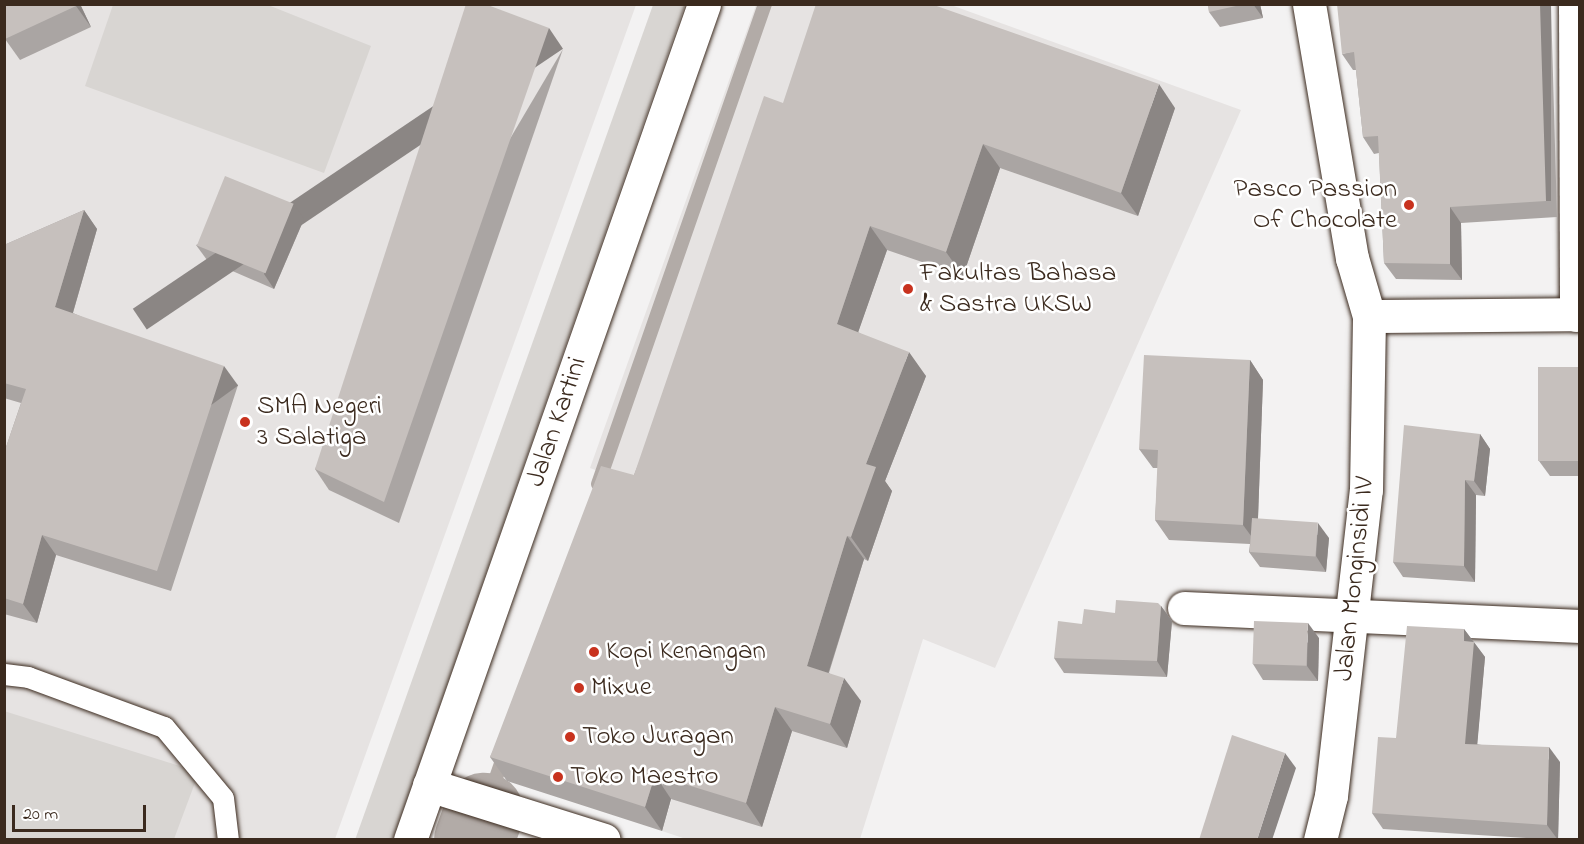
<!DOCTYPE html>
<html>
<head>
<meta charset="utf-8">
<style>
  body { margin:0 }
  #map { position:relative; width:1584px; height:844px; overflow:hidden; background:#f3f2f2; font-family:"Indie Flower",sans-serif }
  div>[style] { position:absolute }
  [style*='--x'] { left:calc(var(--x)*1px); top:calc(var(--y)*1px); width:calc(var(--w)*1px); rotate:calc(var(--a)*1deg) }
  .built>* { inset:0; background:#e6e3e2 }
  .green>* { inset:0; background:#d8d5d2 }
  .stream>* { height:14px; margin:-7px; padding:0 7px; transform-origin:7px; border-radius:7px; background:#b2aba7 }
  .river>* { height:80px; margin:-40px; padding:0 40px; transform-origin:40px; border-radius:40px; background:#b2aba7 }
  .roads { filter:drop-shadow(0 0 2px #3b2a1e) drop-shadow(0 0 2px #3b2a1e) }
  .service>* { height:21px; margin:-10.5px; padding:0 10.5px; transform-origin:10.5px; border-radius:10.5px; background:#fff }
  .minor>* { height:33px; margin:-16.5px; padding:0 16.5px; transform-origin:16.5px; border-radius:16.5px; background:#fff }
  .secondary>* { height:33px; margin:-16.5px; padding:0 16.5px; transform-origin:16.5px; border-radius:16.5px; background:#fff }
  .wall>* { inset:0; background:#aaa5a3 }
  .shaded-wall>* { inset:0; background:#8b8684; transform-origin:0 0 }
  .building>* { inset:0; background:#c6c0bd; transform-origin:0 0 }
  .dots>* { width:16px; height:16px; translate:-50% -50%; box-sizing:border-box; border:3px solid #fff; border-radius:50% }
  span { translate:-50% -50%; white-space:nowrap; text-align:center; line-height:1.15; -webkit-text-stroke:5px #fff; paint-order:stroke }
  .poi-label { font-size:27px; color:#3b2a1e }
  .right { translate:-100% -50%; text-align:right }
  .left { translate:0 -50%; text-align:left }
  .street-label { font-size:27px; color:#3b2a1e }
  .frame { position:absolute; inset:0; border:6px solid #3b2a1e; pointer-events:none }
  .scale { position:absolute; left:12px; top:805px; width:134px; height:27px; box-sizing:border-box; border:3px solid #3b2a1e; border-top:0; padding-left:8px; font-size:18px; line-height:21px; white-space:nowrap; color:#3b2a1e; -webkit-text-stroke:4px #fff; paint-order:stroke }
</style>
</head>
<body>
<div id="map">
  <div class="built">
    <div style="clip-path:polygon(5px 5px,636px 5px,335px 839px,5px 840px)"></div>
    <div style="clip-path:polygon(756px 5px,951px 5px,1241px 110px,995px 668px,923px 639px,860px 839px,689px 840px,662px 831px,754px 527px,590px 468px)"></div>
  </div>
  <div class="green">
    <div style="clip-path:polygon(113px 5px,268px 5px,371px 46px,324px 173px,85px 86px)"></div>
    <div style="clip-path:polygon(653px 5px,685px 5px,393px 839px,355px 840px)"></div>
    <div style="clip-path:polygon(4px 711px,199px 772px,174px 839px,5px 839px)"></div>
  </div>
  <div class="stream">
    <div style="--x:598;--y:484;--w:508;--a:-70.82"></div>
    <div style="--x:490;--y:795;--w:46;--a:-70.8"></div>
  </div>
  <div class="river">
    <div style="--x:474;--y:840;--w:29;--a:-70"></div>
  </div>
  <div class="roads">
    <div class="service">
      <div style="--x:4;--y:674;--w:24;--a:7"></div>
      <div style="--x:28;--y:677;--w:145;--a:20.2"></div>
      <div style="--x:164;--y:727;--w:92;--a:50.3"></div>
      <div style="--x:223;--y:798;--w:42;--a:83.2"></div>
    </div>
    <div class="minor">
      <div style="--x:1309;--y:4;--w:258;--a:80.4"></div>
      <div style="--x:1352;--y:258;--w:60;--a:73.7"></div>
      <div style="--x:1369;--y:316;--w:211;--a:-0.5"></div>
      <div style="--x:1575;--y:4;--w:311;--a:89.8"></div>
      <div style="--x:1184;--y:608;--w:396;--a:2.6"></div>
      <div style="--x:429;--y:785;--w:183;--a:17.4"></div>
      <div style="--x:1320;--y:840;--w:45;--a:-76"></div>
      <div style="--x:1331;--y:796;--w:308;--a:-83.5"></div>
      <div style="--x:1366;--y:490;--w:174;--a:-89"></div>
    </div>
    <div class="secondary">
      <div style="--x:410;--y:840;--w:886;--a:-70.62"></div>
    </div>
  </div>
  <div class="wall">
    <div style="clip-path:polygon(4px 4px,80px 4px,91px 27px,20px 60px,5px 39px)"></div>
    <div style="clip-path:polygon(1208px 4px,1260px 4px,1263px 18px,1220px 27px,1209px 12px)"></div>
    <div style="clip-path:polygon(1551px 4px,1557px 217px,1461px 223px,1462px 280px,1396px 279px,1384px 263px,1379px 153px,1374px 154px,1363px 137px,1356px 70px,1353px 70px,1342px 54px)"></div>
    <div style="clip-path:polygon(563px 49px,399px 523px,329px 490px,315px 469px)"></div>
    <div style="clip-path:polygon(783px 103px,1175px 108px,1138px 216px,1000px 168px,963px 276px,887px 250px,858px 332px,926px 376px,885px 481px,892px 491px,868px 561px,864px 559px,829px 673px,861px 701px,847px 748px,792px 731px,762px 827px,671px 799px,662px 831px,507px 781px,490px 757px,634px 475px)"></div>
    <div style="clip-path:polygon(294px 204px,304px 219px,274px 289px,207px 260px,196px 245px)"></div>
    <div style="clip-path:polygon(84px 210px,97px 229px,73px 313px,238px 385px,171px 591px,56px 555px,37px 623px,4px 614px,4px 453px,21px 403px,4px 398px,4px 245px)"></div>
    <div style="clip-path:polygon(1250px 360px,1263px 380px,1258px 519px,1329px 538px,1326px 572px,1260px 567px,1249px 552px,1250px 544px,1169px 540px,1155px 520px,1158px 468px,1153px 468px,1139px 449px)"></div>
    <div style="clip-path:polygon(1580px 367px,1580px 476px,1550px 476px,1539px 461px)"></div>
    <div style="clip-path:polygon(1480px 434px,1490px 449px,1485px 496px,1476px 495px,1475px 582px,1403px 577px,1393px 562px)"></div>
    <div style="clip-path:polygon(1161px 606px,1172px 621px,1167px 677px,1064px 673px,1054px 658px,1082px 624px)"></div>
    <div style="clip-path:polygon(1464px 629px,1485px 657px,1477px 744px,1560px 762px,1558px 840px,1383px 829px,1372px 813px,1396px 738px)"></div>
    <div style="clip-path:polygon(1319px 638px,1318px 681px,1263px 680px,1253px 664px)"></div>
  </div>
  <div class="shaded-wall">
    <div style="clip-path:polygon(75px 4px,80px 4px,91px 27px,76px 6px)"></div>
    <div style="clip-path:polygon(1253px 4px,1260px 4px,1263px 18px)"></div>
    <div style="left:1540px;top:4px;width:11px;height:197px"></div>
    <div style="left:549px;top:28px;width:25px;height:502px;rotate:56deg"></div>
    <div style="clip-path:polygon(1159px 84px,1175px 108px,1138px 216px,1121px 193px)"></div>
    <div style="clip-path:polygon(983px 144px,1000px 168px,963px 276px,946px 252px)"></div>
    <div style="clip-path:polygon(294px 204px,304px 219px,274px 289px,264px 274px)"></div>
    <div style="clip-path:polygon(1450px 207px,1461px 223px,1462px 280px,1450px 264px)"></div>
    <div style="clip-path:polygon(84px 210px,97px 229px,69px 326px,55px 307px)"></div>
    <div style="clip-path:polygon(870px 226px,887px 250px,853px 347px,837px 324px)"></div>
    <div style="clip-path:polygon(909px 352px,926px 376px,885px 481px,892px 491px,868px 561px,851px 537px,866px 464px)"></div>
    <div style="clip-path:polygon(1250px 360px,1263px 380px,1257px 544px,1243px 525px)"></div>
    <div style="left:224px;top:366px;width:24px;height:216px;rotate:54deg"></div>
    <div style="clip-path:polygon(1480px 434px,1490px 449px,1485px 496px,1474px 481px)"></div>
    <div style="clip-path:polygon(1465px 480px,1476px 495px,1475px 582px,1464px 566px)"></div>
    <div style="clip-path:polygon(1318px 523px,1329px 538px,1326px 572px,1316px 556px)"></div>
    <div style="clip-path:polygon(42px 535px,56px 555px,37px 623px,23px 604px)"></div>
    <div style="clip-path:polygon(847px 536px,864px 559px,823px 690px,807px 666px)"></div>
    <div style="clip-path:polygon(1161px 606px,1172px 621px,1167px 677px,1157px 661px)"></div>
    <div style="clip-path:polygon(1308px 623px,1319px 638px,1318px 681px,1307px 666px)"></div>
    <div style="clip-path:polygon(1464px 629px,1485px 657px,1476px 759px,1465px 744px)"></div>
    <div style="clip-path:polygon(844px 678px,861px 701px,847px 748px,830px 724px)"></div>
    <div style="clip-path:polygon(775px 707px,792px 731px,762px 827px,746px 803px)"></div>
    <div style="clip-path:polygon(1549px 747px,1560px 762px,1558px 840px,1547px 825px)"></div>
    <div style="clip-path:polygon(1285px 753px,1296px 768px,1272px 840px,1257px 840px)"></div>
    <div style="clip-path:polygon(655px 775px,671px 799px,662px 831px,645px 807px)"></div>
  </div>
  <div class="building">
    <div style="clip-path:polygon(4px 4px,75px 4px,76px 6px,5px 39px,4px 37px)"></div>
    <div style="clip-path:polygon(466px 4px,485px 4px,549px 28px,384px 502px,315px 469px)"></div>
    <div style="clip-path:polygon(816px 4px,931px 4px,1159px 84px,1121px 193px,983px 144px,946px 252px,870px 226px,837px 324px,909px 352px,866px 464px,876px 467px,851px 537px,847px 536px,807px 666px,844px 678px,830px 724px,775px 707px,746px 803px,655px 775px,645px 807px,490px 757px,601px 466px,634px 475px,764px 96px,783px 103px)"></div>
    <div style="clip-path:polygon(1208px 4px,1245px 4px,1209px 12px)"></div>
    <div style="clip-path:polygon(1337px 4px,1540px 4px,1546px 201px,1450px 207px,1450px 264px,1384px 263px,1378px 136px,1363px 137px,1354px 52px,1342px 54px)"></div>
    <div style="left:225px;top:176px;width:74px;height:75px;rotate:22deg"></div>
    <div style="clip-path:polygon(84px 210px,55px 307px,224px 366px,157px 571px,42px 535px,23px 604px,4px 598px,4px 453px,26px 389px,4px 383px,4px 245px)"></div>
    <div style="clip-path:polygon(1144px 355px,1250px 360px,1243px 525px,1155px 520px,1158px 450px,1139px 449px)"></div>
    <div style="left:1538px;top:367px;width:42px;height:94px"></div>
    <div style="clip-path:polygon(1404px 425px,1480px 434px,1474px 481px,1465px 480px,1464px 566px,1393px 562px)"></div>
    <div style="left:1252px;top:518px;width:66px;height:34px;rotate:4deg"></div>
    <div style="clip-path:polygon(1116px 600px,1158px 603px,1161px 606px,1157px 661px,1054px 658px,1058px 621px,1082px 624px,1084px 609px,1115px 613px)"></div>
    <div style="left:1254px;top:621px;width:54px;height:43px;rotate:2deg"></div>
    <div style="clip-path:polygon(1407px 626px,1464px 629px,1464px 641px,1474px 642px,1465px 744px,1549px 747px,1547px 825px,1372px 813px,1378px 737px,1396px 738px)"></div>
    <div style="clip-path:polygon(1232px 735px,1285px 753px,1257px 840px,1199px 840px)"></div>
  </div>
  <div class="dots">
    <div style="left:1409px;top:205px;background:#c8321e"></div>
    <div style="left:908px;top:289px;background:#c8321e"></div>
    <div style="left:245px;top:422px;background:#c8321e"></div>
    <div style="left:594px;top:652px;background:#c8321e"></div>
    <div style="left:579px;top:688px;background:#c8321e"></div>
    <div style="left:570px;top:737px;background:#c8321e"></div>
    <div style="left:558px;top:777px;background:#c8321e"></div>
  </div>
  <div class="poi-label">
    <span class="right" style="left:1397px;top:205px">Pasco Passion<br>Of Chocolate</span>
    <span class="left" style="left:920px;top:289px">Fakultas Bahasa<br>&amp; Sastra UKSW</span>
    <span class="left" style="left:257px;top:422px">SMA Negeri<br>3 Salatiga</span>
    <span class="left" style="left:606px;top:652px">Kopi Kenangan</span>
    <span class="left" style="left:591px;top:688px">Mixue</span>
    <span class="left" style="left:582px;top:737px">Toko Juragan</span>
    <span class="left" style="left:570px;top:777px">Toko Maestro</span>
  </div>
  <div class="street-label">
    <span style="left:557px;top:422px;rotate:-71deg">Jalan Kartini</span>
    <span style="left:1355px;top:579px;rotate:-84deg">Jalan Monginsidi IV</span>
  </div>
  <div class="frame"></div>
  <div class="scale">20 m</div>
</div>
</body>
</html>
